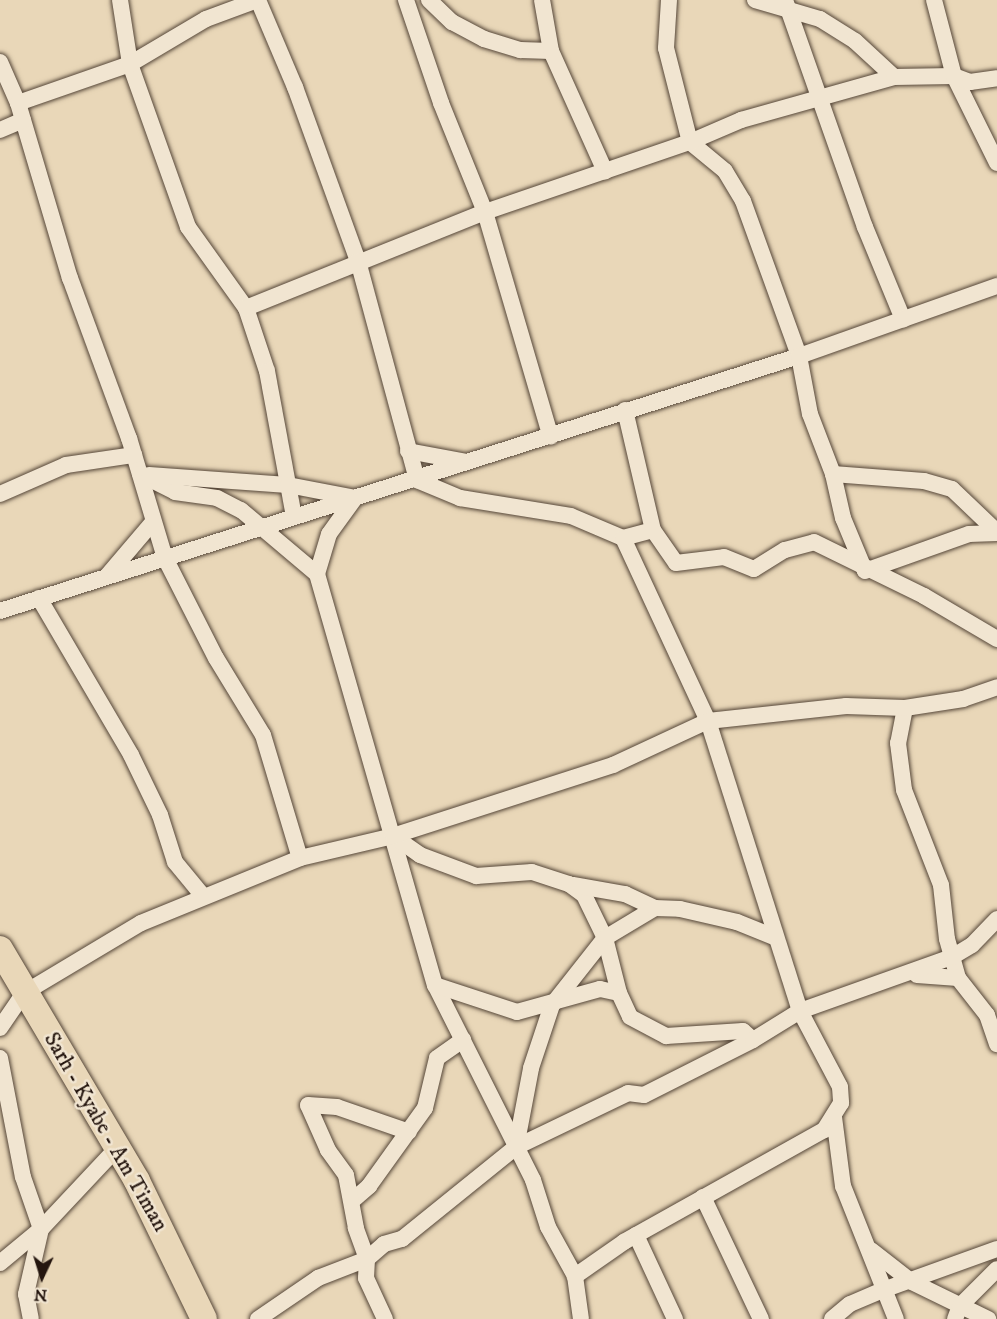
<!DOCTYPE html>
<html>
<head>
<meta charset="utf-8">
<style>
  body { margin:0 }
  #map { position:relative; width:997px; height:1319px; overflow:hidden; background:#e9d7b8; font-family:"IM FELL DW Pica",serif }
  div>[style] { position:absolute }
  [style*='--x'] { left:calc(var(--x)*1px); top:calc(var(--y)*1px); width:calc(var(--w)*1px); rotate:calc(var(--a)*1deg) }
  .roads { filter:drop-shadow(0 0 2px #554638) drop-shadow(0 0 2px #554638) }
  .minor>* { height:16px; margin:-8px; padding:0 8px; transform-origin:8px; border-radius:8px; background:#f1e5d1 }
  .highway>* { height:26px; margin:-13px; padding:0 13px; transform-origin:13px; border-radius:13px; background:#e9d7b8 }
  span { translate:-50% -50%; white-space:nowrap; text-align:center; line-height:1.15; -webkit-text-stroke:5px #f1e5d1; paint-order:stroke }
  .street-label { font-size:22px; color:#24150e }
  .north { position:absolute; left:12px; top:1247px; width:60px; height:60px; -webkit-text-stroke:4px #f1e5d1; paint-order:stroke; rotate:184deg; font-size:16px; font-weight:700; line-height:24px; text-align:center; color:#24150e }
  .north::after { content:''; display:block; margin:auto; width:21px; height:27px; background:#24150e; clip-path:polygon(50% 0,100% 100%,50% 72%,0 100%) }
</style>
</head>
<body>
<div id="map">
  <div class="roads">
    <div class="minor">
      <div style="--x:120;--y:0;--w:65;--a:81.1"></div>
      <div style="--x:130;--y:64;--w:173;--a:70.4"></div>
      <div style="--x:188;--y:227;--w:100;--a:54.4"></div>
      <div style="--x:246;--y:308;--w:66;--a:71.6"></div>
      <div style="--x:267;--y:371;--w:148;--a:79.5"></div>
      <div style="--x:258;--y:0;--w:95;--a:67"></div>
      <div style="--x:295;--y:87;--w:185;--a:70.1"></div>
      <div style="--x:358;--y:261;--w:227;--a:74.9"></div>
      <div style="--x:417;--y:480;--w:47;--a:22.7"></div>
      <div style="--x:460;--y:498;--w:112;--a:9.2"></div>
      <div style="--x:571;--y:516;--w:56;--a:22.9"></div>
      <div style="--x:623;--y:538;--w:202;--a:65.1"></div>
      <div style="--x:708;--y:721;--w:304;--a:72.4"></div>
      <div style="--x:800;--y:1011;--w:86;--a:62.2"></div>
      <div style="--x:840;--y:1087;--w:16;--a:86"></div>
      <div style="--x:841;--y:1103;--w:32;--a:122"></div>
      <div style="--x:824;--y:1130;--w:229;--a:150.8"></div>
      <div style="--x:624;--y:1242;--w:60;--a:145.2"></div>
      <div style="--x:406;--y:0;--w:109;--a:71.2"></div>
      <div style="--x:441;--y:103;--w:118;--a:68"></div>
      <div style="--x:485;--y:212;--w:234;--a:73.7"></div>
      <div style="--x:429;--y:0;--w:32;--a:44"></div>
      <div style="--x:452;--y:22;--w:36;--a:28"></div>
      <div style="--x:484;--y:39;--w:38;--a:17"></div>
      <div style="--x:520;--y:50;--w:31;--a:2"></div>
      <div style="--x:542;--y:0;--w:52;--a:80"></div>
      <div style="--x:551;--y:51;--w:132;--a:65.8"></div>
      <div style="--x:669;--y:0;--w:48;--a:93.6"></div>
      <div style="--x:666;--y:48;--w:97;--a:75.7"></div>
      <div style="--x:690;--y:142;--w:45;--a:39.6"></div>
      <div style="--x:725;--y:171;--w:35;--a:59"></div>
      <div style="--x:743;--y:201;--w:165;--a:70.1"></div>
      <div style="--x:799;--y:356;--w:59;--a:79.3"></div>
      <div style="--x:810;--y:414;--w:64;--a:69"></div>
      <div style="--x:833;--y:474;--w:45;--a:77.2"></div>
      <div style="--x:843;--y:518;--w:57;--a:67.5"></div>
      <div style="--x:865;--y:571;--w:110;--a:-19.6"></div>
      <div style="--x:969;--y:534;--w:28;--a:-2"></div>
      <div style="--x:755;--y:0;--w:68;--a:16.3"></div>
      <div style="--x:820;--y:19;--w:41;--a:32.2"></div>
      <div style="--x:855;--y:41;--w:53;--a:42.7"></div>
      <div style="--x:785;--y:0;--w:241;--a:70.6"></div>
      <div style="--x:865;--y:227;--w:100;--a:67.6"></div>
      <div style="--x:934;--y:0;--w:79;--a:75.3"></div>
      <div style="--x:954;--y:76;--w:97;--a:63.7"></div>
      <div style="--x:0;--y:62;--w:45;--a:66.3"></div>
      <div style="--x:18;--y:103;--w:183;--a:73.5"></div>
      <div style="--x:70;--y:278;--w:171;--a:69.8"></div>
      <div style="--x:129;--y:438;--w:125;--a:73.3"></div>
      <div style="--x:165;--y:558;--w:112;--a:63"></div>
      <div style="--x:216;--y:658;--w:90;--a:58.6"></div>
      <div style="--x:263;--y:735;--w:128;--a:73.3"></div>
      <div style="--x:18;--y:103;--w:119;--a:-19.2"></div>
      <div style="--x:130;--y:64;--w:88;--a:-30.6"></div>
      <div style="--x:206;--y:19;--w:54;--a:-20.4"></div>
      <div style="--x:0;--y:130;--w:25;--a:-23"></div>
      <div style="--x:246;--y:308;--w:258;--a:-21.9"></div>
      <div style="--x:485;--y:212;--w:217;--a:-18.9"></div>
      <div style="--x:690;--y:142;--w:56;--a:-23.3"></div>
      <div style="--x:741;--y:120;--w:159;--a:-15.7"></div>
      <div style="--x:894;--y:77;--w:60;--a:-1"></div>
      <div style="--x:954;--y:76;--w:17;--a:21"></div>
      <div style="--x:970;--y:82;--w:27;--a:-8"></div>
      <div style="--x:625;--y:410;--w:123;--a:76.9"></div>
      <div style="--x:653;--y:530;--w:40;--a:55.1"></div>
      <div style="--x:676;--y:563;--w:48;--a:-7.1"></div>
      <div style="--x:724;--y:557;--w:32;--a:22"></div>
      <div style="--x:754;--y:569;--w:36;--a:-32"></div>
      <div style="--x:785;--y:550;--w:30;--a:-15"></div>
      <div style="--x:814;--y:542;--w:123;--a:26.1"></div>
      <div style="--x:924;--y:596;--w:85;--a:30.5"></div>
      <div style="--x:408;--y:451;--w:59;--a:10.7"></div>
      <div style="--x:140;--y:474;--w:39;--a:27"></div>
      <div style="--x:175;--y:492;--w:42;--a:8.1"></div>
      <div style="--x:217;--y:498;--w:27;--a:27"></div>
      <div style="--x:241;--y:510;--w:99;--a:40.1"></div>
      <div style="--x:317;--y:574;--w:428;--a:74"></div>
      <div style="--x:435;--y:985;--w:218;--a:63.3"></div>
      <div style="--x:533;--y:1180;--w:49;--a:72.3"></div>
      <div style="--x:548;--y:1227;--w:56;--a:61.1"></div>
      <div style="--x:575;--y:1276;--w:43;--a:82.1"></div>
      <div style="--x:833;--y:474;--w:91;--a:4.4"></div>
      <div style="--x:924;--y:481;--w:29;--a:16"></div>
      <div style="--x:952;--y:489;--w:62;--a:43.7"></div>
      <div style="--x:149;--y:475;--w:139;--a:4.1"></div>
      <div style="--x:288;--y:485;--w:68;--a:11"></div>
      <div style="--x:355;--y:498;--w:44;--a:125.8"></div>
      <div style="--x:329;--y:534;--w:42;--a:106.7"></div>
      <div style="--x:0;--y:494;--w:72;--a:-23.7"></div>
      <div style="--x:66;--y:465;--w:69;--a:-8.4"></div>
      <div style="--x:623;--y:538;--w:31;--a:-15"></div>
      <div style="--x:107;--y:576;--w:71;--a:-49.6"></div>
      <div style="--x:39;--y:598;--w:182;--a:59.6"></div>
      <div style="--x:131;--y:755;--w:67;--a:64.2"></div>
      <div style="--x:160;--y:815;--w:49;--a:72.3"></div>
      <div style="--x:175;--y:862;--w:44;--a:50.5"></div>
      <div style="--x:0;--y:611;--w:839;--a:-17.7"></div>
      <div style="--x:799;--y:356;--w:210;--a:-19.5"></div>
      <div style="--x:905;--y:708;--w:36;--a:101"></div>
      <div style="--x:898;--y:743;--w:47;--a:82.7"></div>
      <div style="--x:904;--y:790;--w:102;--a:68.7"></div>
      <div style="--x:941;--y:885;--w:54;--a:83.7"></div>
      <div style="--x:947;--y:939;--w:41;--a:74.2"></div>
      <div style="--x:393;--y:836;--w:33;--a:35"></div>
      <div style="--x:420;--y:855;--w:60;--a:20.6"></div>
      <div style="--x:476;--y:876;--w:56;--a:-4.1"></div>
      <div style="--x:532;--y:872;--w:39;--a:18"></div>
      <div style="--x:569;--y:884;--w:19;--a:36"></div>
      <div style="--x:584;--y:895;--w:48;--a:64"></div>
      <div style="--x:605;--y:938;--w:57;--a:75.7"></div>
      <div style="--x:619;--y:993;--w:26;--a:65"></div>
      <div style="--x:630;--y:1017;--w:41;--a:27.8"></div>
      <div style="--x:666;--y:1036;--w:77;--a:-3.7"></div>
      <div style="--x:743;--y:1031;--w:13;--a:42"></div>
      <div style="--x:573;--y:885;--w:53;--a:9.8"></div>
      <div style="--x:625;--y:894;--w:33;--a:25"></div>
      <div style="--x:917;--y:975;--w:41;--a:4.2"></div>
      <div style="--x:958;--y:978;--w:47;--a:51.9"></div>
      <div style="--x:987;--y:1015;--w:31;--a:71"></div>
      <div style="--x:435;--y:985;--w:86;--a:18.2"></div>
      <div style="--x:517;--y:1012;--w:86;--a:-15.5"></div>
      <div style="--x:600;--y:989;--w:19;--a:12"></div>
      <div style="--x:0;--y:1028;--w:42;--a:-55.6"></div>
      <div style="--x:24;--y:993;--w:136;--a:-30.9"></div>
      <div style="--x:141;--y:923;--w:172;--a:-22.2"></div>
      <div style="--x:300;--y:858;--w:96;--a:-13.3"></div>
      <div style="--x:393;--y:836;--w:231;--a:-17.9"></div>
      <div style="--x:613;--y:765;--w:105;--a:-24.9"></div>
      <div style="--x:708;--y:721;--w:139;--a:-6.2"></div>
      <div style="--x:846;--y:706;--w:59;--a:1.9"></div>
      <div style="--x:905;--y:708;--w:59;--a:-8.8"></div>
      <div style="--x:963;--y:699;--w:36;--a:-19"></div>
      <div style="--x:0;--y:1058;--w:121;--a:79.1"></div>
      <div style="--x:23;--y:1177;--w:55;--a:70.9"></div>
      <div style="--x:41;--y:1229;--w:67;--a:103"></div>
      <div style="--x:26;--y:1294;--w:25;--a:79"></div>
      <div style="--x:834;--y:1117;--w:70;--a:82.6"></div>
      <div style="--x:843;--y:1186;--w:143;--a:68.3"></div>
      <div style="--x:516;--y:1147;--w:80;--a:-79.2"></div>
      <div style="--x:531;--y:1068;--w:66;--a:-71.6"></div>
      <div style="--x:552;--y:1005;--w:85;--a:-51.7"></div>
      <div style="--x:605;--y:938;--w:58;--a:-31"></div>
      <div style="--x:655;--y:908;--w:25;--a:2"></div>
      <div style="--x:680;--y:909;--w:58;--a:12.8"></div>
      <div style="--x:737;--y:922;--w:40;--a:22"></div>
      <div style="--x:703;--y:1197;--w:135;--a:64.6"></div>
      <div style="--x:352;--y:1201;--w:23;--a:-41"></div>
      <div style="--x:369;--y:1186;--w:96;--a:-54.3"></div>
      <div style="--x:425;--y:1108;--w:51;--a:-76.5"></div>
      <div style="--x:437;--y:1058;--w:32;--a:-35"></div>
      <div style="--x:636;--y:1235;--w:93;--a:65.1"></div>
      <div style="--x:871;--y:1250;--w:52;--a:38"></div>
      <div style="--x:912;--y:1282;--w:85;--a:26"></div>
      <div style="--x:0;--y:1263;--w:53;--a:-39.7"></div>
      <div style="--x:41;--y:1229;--w:111;--a:-46.8"></div>
      <div style="--x:258;--y:1319;--w:73;--a:-34.3"></div>
      <div style="--x:318;--y:1278;--w:53;--a:-21.2"></div>
      <div style="--x:367;--y:1259;--w:23;--a:-41"></div>
      <div style="--x:384;--y:1244;--w:19;--a:-16"></div>
      <div style="--x:402;--y:1239;--w:146;--a:-38.9"></div>
      <div style="--x:516;--y:1147;--w:124;--a:-25.7"></div>
      <div style="--x:628;--y:1093;--w:16;--a:7"></div>
      <div style="--x:644;--y:1095;--w:122;--a:-26.8"></div>
      <div style="--x:753;--y:1040;--w:55;--a:-31.7"></div>
      <div style="--x:800;--y:1011;--w:161;--a:-19.6"></div>
      <div style="--x:952;--y:957;--w:23;--a:-31"></div>
      <div style="--x:972;--y:945;--w:36;--a:-46"></div>
      <div style="--x:385;--y:1319;--w:45;--a:-114.9"></div>
      <div style="--x:366;--y:1278;--w:19;--a:-87"></div>
      <div style="--x:367;--y:1259;--w:33;--a:-110"></div>
      <div style="--x:356;--y:1228;--w:54;--a:-100.7"></div>
      <div style="--x:346;--y:1175;--w:31;--a:-126"></div>
      <div style="--x:328;--y:1150;--w:49;--a:-114"></div>
      <div style="--x:308;--y:1105;--w:29;--a:4"></div>
      <div style="--x:337;--y:1107;--w:76;--a:19.1"></div>
      <div style="--x:832;--y:1319;--w:23;--a:-40"></div>
      <div style="--x:850;--y:1304;--w:36;--a:-23"></div>
      <div style="--x:883;--y:1290;--w:121;--a:-19.8"></div>
      <div style="--x:955;--y:1319;--w:14;--a:-69"></div>
      <div style="--x:960;--y:1306;--w:52;--a:-45"></div>
    </div>
    <div class="highway">
      <div style="--x:0;--y:949;--w:269;--a:59.4"></div>
      <div style="--x:137;--y:1181;--w:153;--a:64.1"></div>
    </div>
  </div>
  <div class="street-label">
    <span style="left:106px;top:1132px;rotate:60deg">Sarh - Kyabe - Am Timan</span>
  </div>
  <div class="north">N</div>
</div>
</body>
</html>
